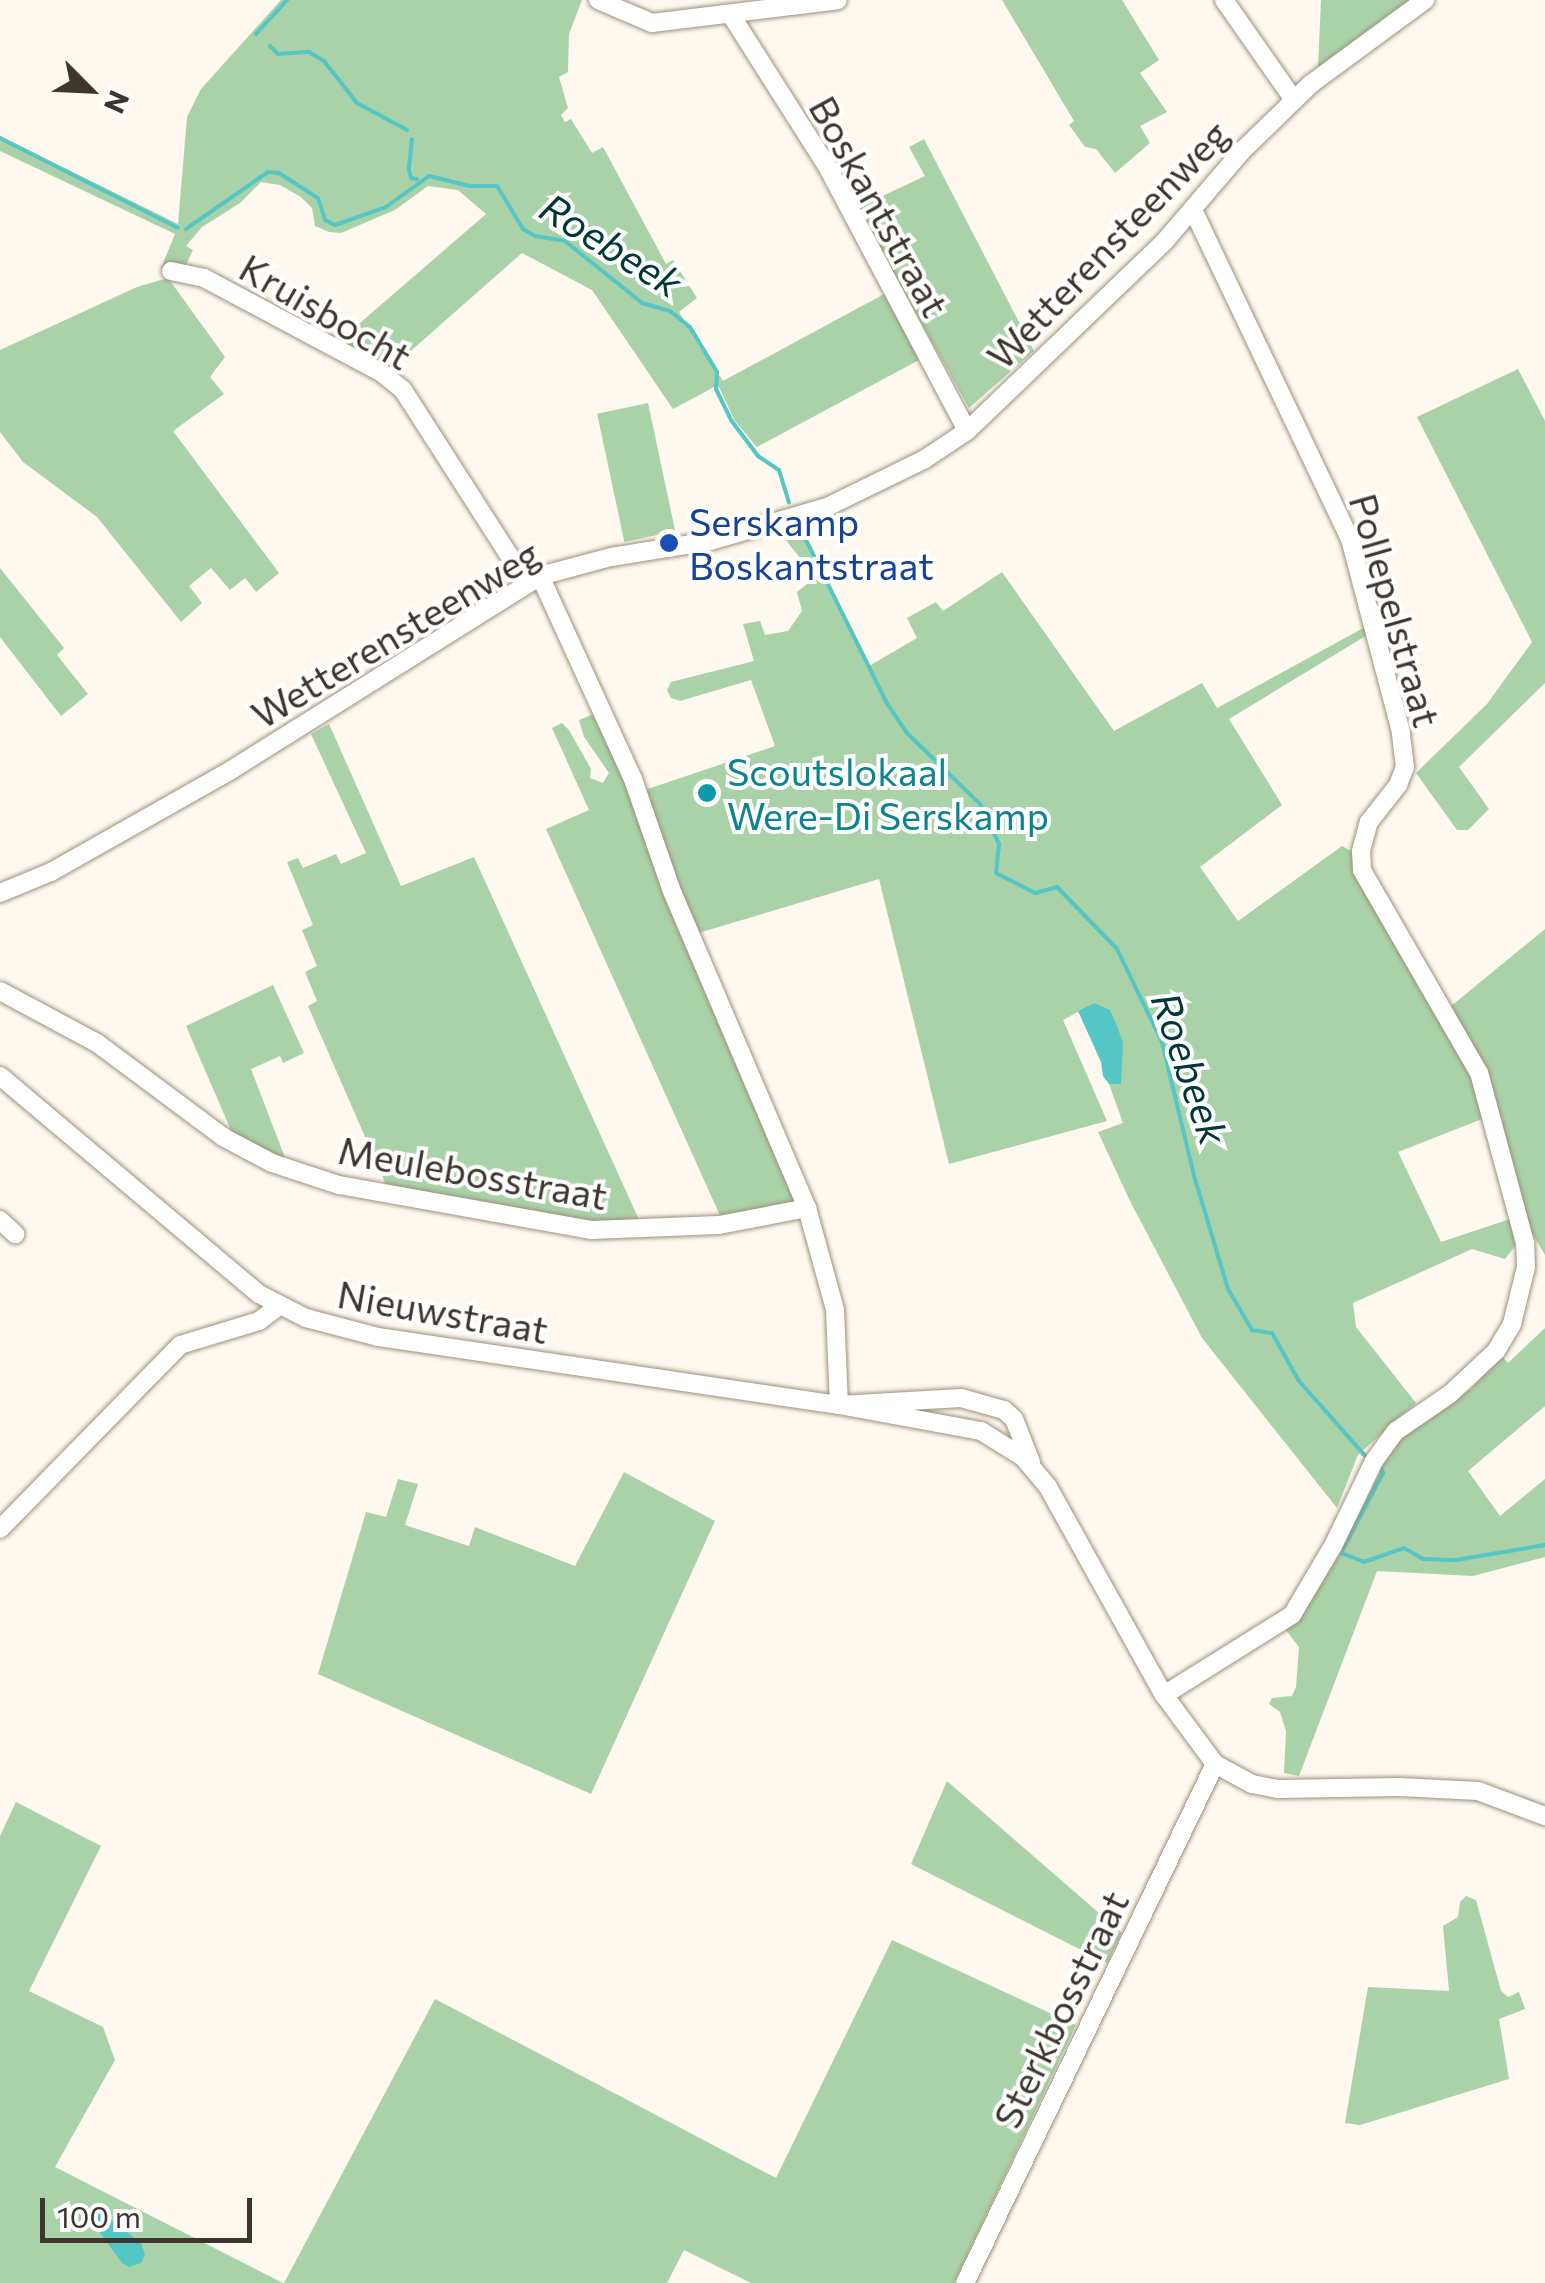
<!DOCTYPE html>
<html>
<head>
<meta charset="utf-8">
<style>
  body { margin:0 }
  #map { position:relative; width:1545px; height:2283px; overflow:hidden; background:#fef8ef; font-family:Commissioner,sans-serif }
  div>[style] { position:absolute }
  [style*='--x'] { left:calc(var(--x)*1px); top:calc(var(--y)*1px); width:calc(var(--w)*1px); rotate:calc(var(--a)*1deg) }
  .green>* { inset:0; background:#aad2a8; transform-origin:0 0 }
  .water>* { inset:0; background:#55c5c5 }
  .stream>* { height:4px; margin:-2px; padding:0 2px; transform-origin:2px; border-radius:2px; background:#55c5c5 }
  .roads { filter:drop-shadow(0 0 2px #9d907b) drop-shadow(0 0 2px #9d907b) }
  .minor>* { height:18px; margin:-9px; padding:0 9px; transform-origin:9px; border-radius:9px; background:#fff }
  .dots>* { width:28px; height:28px; translate:-50% -50%; box-sizing:border-box; border:5px solid #fff; border-radius:50% }
  span { translate:-50% -50%; white-space:nowrap; text-align:center; line-height:1.15; -webkit-text-stroke:8px #fff; paint-order:stroke }
  .street-label { font-size:38px; color:#3c362e }
  .transit-label { font-size:38px; color:#164399 }
  .left { translate:0 -50%; text-align:left }
  .culture-label { font-size:38px; color:#0d838f }
  .water-label { font-size:40px; color:#003838; font-style:italic }
  .north { position:absolute; left:40px; top:40px; width:100px; height:100px; -webkit-text-stroke:8px #fff; paint-order:stroke; rotate:114deg; font-size:28px; font-weight:700; line-height:40px; text-align:center; color:#3c362e }
  .north::after { content:''; display:block; margin:auto; width:35px; height:45px; background:#3c362e; clip-path:polygon(50% 0,100% 100%,50% 72%,0 100%) }
  .scale { position:absolute; left:40px; top:2198px; width:212px; height:45px; box-sizing:border-box; border:5px solid #3c362e; border-top:0; padding-left:12px; font-size:30px; line-height:35px; white-space:nowrap; color:#3c362e; -webkit-text-stroke:8px #fff; paint-order:stroke }
</style>
</head>
<body>
<div id="map">
  <div class="green">
    <div style="clip-path:polygon(281px 0,582px 0,569px 34px,568px 72px,559px 77px,568px 108px,561px 115px,565px 122px,571px 119px,592px 153px,603px 147px,666px 264px,673px 260px,697px 298px,679px 312px,723px 381px,886px 293px,919px 360px,757px 447px,735px 421px,718px 385px,673px 409px,592px 290px,522px 253px,388px 371px,338px 342px,486px 214px,458px 190px,428px 186px,395px 210px,341px 233px,329px 232px,315px 226px,312px 208px,301px 197px,280px 185px,261px 182px,240px 203px,202px 227px,186px 246px,193px 250px,184px 269px,161px 268px,175px 234px,0 151px,0 136px,178px 224px,187px 117px,201px 89px)"></div>
    <div style="clip-path:polygon(1002px 0,1122px 0,1159px 60px,1140px 73px,1167px 112px,1140px 126px,1150px 143px,1115px 173px,1096px 149px,1085px 147px,1069px 125px,1074px 121px)"></div>
    <div style="clip-path:polygon(1321px 0,1410px 0,1318px 67px)"></div>
    <div style="clip-path:polygon(924px 139px,1034px 351px,969px 408px,857px 208px,925px 176px,909px 147px)"></div>
    <div style="clip-path:polygon(168px 278px,225px 357px,210px 377px,224px 394px,173px 431px,279px 573px,256px 592px,245px 578px,230px 590px,211px 568px,189px 586px,202px 603px,181px 622px,97px 517px,23px 462px,0 432px,0 350px,137px 287px)"></div>
    <div style="clip-path:polygon(1518px 369px,1545px 421px,1545px 683px,1459px 767px,1489px 809px,1468px 830px,1457px 830px,1416px 773px,1487px 704px,1532px 642px,1417px 417px)"></div>
    <div style="left:648px;top:403px;width:131px;height:52px;rotate:78deg"></div>
    <div style="clip-path:polygon(801px 531px,869px 666px,917px 638px,907px 618px,936px 602px,943px 611px,1002px 572px,1114px 731px,1202px 683px,1217px 708px,1367px 626px,1369px 634px,1229px 719px,1282px 805px,1200px 867px,1238px 921px,1342px 846px,1353px 852px,1467px 1064px,1482px 1119px,1398px 1152px,1441px 1242px,1510px 1219px,1515px 1246px,1505px 1259px,1472px 1249px,1353px 1303px,1356px 1327px,1416px 1403px,1358px 1455px,1337px 1508px,1202px 1338px,1130px 1201px,1098px 1132px,1123px 1123px,1109px 1084px,1121px 1084px,1094px 1003px,1063px 1020px,1107px 1121px,949px 1164px,879px 879px,695px 934px,642px 791px,775px 746px,751px 680px,680px 701px,671px 698px,667px 690px,671px 682px,754px 661px,743px 624px,760px 621px,765px 635px,788px 631px,802px 611px,797px 592px,807px 584px,808px 577px,804px 563px,781px 534px)"></div>
    <div style="clip-path:polygon(0 568px,64px 648px,57px 655px,88px 694px,61px 716px,0 637px)"></div>
    <div style="clip-path:polygon(596px 713px,628px 791px,799px 1201px,722px 1220px,546px 829px,589px 810px,552px 728px,562px 723px,569px 730px,591px 769px,590px 778px,603px 783px,609px 773px,584px 737px,579px 720px)"></div>
    <div style="clip-path:polygon(329px 724px,401px 886px,474px 857px,641px 1224px,585px 1225px,390px 1194px,308px 1006px,317px 1001px,305px 972px,317px 966px,302px 930px,313px 925px,287px 862px,298px 858px,303px 868px,336px 854px,341px 864px,366px 853px,311px 734px)"></div>
    <div style="clip-path:polygon(1545px 929px,1545px 1255px,1527px 1225px,1450px 1007px)"></div>
    <div style="clip-path:polygon(273px 985px,304px 1053px,283px 1063px,280px 1056px,251px 1069px,287px 1163px,236px 1142px,186px 1026px)"></div>
    <div style="clip-path:polygon(1545px 1328px,1545px 1406px,1468px 1471px,1500px 1516px,1545px 1479px,1545px 1557px,1473px 1576px,1377px 1571px,1299px 1776px,1284px 1773px,1286px 1731px,1280px 1712px,1269px 1704px,1272px 1698px,1292px 1696px,1296px 1687px,1299px 1647px,1285px 1629px,1382px 1458px,1402px 1434px,1472px 1388px,1501px 1355px,1508px 1363px)"></div>
    <div style="clip-path:polygon(624px 1472px,715px 1521px,591px 1794px,318px 1674px,366px 1512px,386px 1517px,398px 1479px,418px 1484px,405px 1525px,469px 1546px,475px 1527px,575px 1566px)"></div>
    <div style="clip-path:polygon(947px 1781px,1122px 1933px,1107px 1963px,911px 1864px)"></div>
    <div style="clip-path:polygon(16px 1802px,101px 1846px,29px 1991px,103px 2027px,115px 2060px,55px 2167px,283px 2283px,0 2283px,0 1836px)"></div>
    <div style="clip-path:polygon(1466px 1896px,1476px 1900px,1501px 1991px,1508px 1997px,1519px 1992px,1525px 2009px,1499px 2019px,1509px 2079px,1360px 2125px,1345px 2123px,1368px 1987px,1449px 1991px,1443px 1926px,1458px 1917px,1460px 1902px)"></div>
    <div style="clip-path:polygon(892px 1940px,1076px 2025px,954px 2283px,751px 2283px,684px 2250px,667px 2283px,284px 2283px,435px 1999px,776px 2178px)"></div>
  </div>
  <div class="water">
    <div style="clip-path:polygon(1094px 1003px,1110px 1010px,1117px 1026px,1123px 1043px,1121px 1084px,1109px 1084px,1103px 1076px,1101px 1062px,1078px 1011px)"></div>
    <div style="clip-path:polygon(94px 2206px,141px 2243px,145px 2255px,141px 2263px,129px 2267px,122px 2263px,96px 2227px,89px 2210px)"></div>
  </div>
  <div class="stream">
    <div style="--x:256;--y:34;--w:46;--a:-47.6"></div>
    <div style="--x:270;--y:46;--w:11;--a:45"></div>
    <div style="--x:278;--y:54;--w:31;--a:-4"></div>
    <div style="--x:309;--y:52;--w:17;--a:31"></div>
    <div style="--x:324;--y:61;--w:53;--a:51.8"></div>
    <div style="--x:357;--y:103;--w:57;--a:28.4"></div>
    <div style="--x:0;--y:138;--w:199;--a:26.8"></div>
    <div style="--x:412;--y:139;--w:31;--a:96"></div>
    <div style="--x:409;--y:170;--w:8;--a:76"></div>
    <div style="--x:411;--y:178;--w:6;--a:9"></div>
    <div style="--x:186;--y:229;--w:100;--a:-34.8"></div>
    <div style="--x:268;--y:172;--w:11;--a:5"></div>
    <div style="--x:279;--y:173;--w:46;--a:32.7"></div>
    <div style="--x:318;--y:198;--w:23;--a:72"></div>
    <div style="--x:325;--y:220;--w:11;--a:27"></div>
    <div style="--x:335;--y:225;--w:54;--a:-19.4"></div>
    <div style="--x:386;--y:207;--w:53;--a:-35.8"></div>
    <div style="--x:429;--y:176;--w:42;--a:13.7"></div>
    <div style="--x:470;--y:186;--w:27;--a:0"></div>
    <div style="--x:497;--y:186;--w:50;--a:58.8"></div>
    <div style="--x:523;--y:229;--w:14;--a:30"></div>
    <div style="--x:535;--y:236;--w:30;--a:9"></div>
    <div style="--x:565;--y:241;--w:99;--a:38.8"></div>
    <div style="--x:642;--y:303;--w:29;--a:16"></div>
    <div style="--x:670;--y:311;--w:26;--a:39"></div>
    <div style="--x:690;--y:327;--w:52;--a:59"></div>
    <div style="--x:717;--y:372;--w:17;--a:93"></div>
    <div style="--x:716;--y:389;--w:34;--a:64"></div>
    <div style="--x:731;--y:420;--w:45;--a:53.1"></div>
    <div style="--x:758;--y:456;--w:25;--a:34"></div>
    <div style="--x:779;--y:470;--w:34;--a:73"></div>
    <div style="--x:803;--y:534;--w:191;--a:63.6"></div>
    <div style="--x:888;--y:705;--w:34;--a:56"></div>
    <div style="--x:907;--y:733;--w:102;--a:44.2"></div>
    <div style="--x:980;--y:804;--w:44;--a:64.6"></div>
    <div style="--x:999;--y:844;--w:29;--a:96"></div>
    <div style="--x:996;--y:873;--w:44;--a:27.1"></div>
    <div style="--x:1035;--y:893;--w:23;--a:-15"></div>
    <div style="--x:1057;--y:887;--w:86;--a:45.9"></div>
    <div style="--x:1117;--y:949;--w:103;--a:64.2"></div>
    <div style="--x:1162;--y:1042;--w:141;--a:76.5"></div>
    <div style="--x:1195;--y:1179;--w:115;--a:73.3"></div>
    <div style="--x:1228;--y:1289;--w:48;--a:59.7"></div>
    <div style="--x:1252;--y:1330;--w:20;--a:9"></div>
    <div style="--x:1272;--y:1333;--w:55;--a:60.6"></div>
    <div style="--x:1299;--y:1381;--w:106;--a:48.5"></div>
    <div style="--x:1380;--y:1466;--w:8;--a:67"></div>
    <div style="--x:1383;--y:1473;--w:90;--a:117.7"></div>
    <div style="--x:1341;--y:1553;--w:25;--a:21"></div>
    <div style="--x:1364;--y:1562;--w:42;--a:-19.3"></div>
    <div style="--x:1404;--y:1548;--w:22;--a:30"></div>
    <div style="--x:1423;--y:1559;--w:33;--a:2"></div>
    <div style="--x:1456;--y:1560;--w:90;--a:-9.6"></div>
  </div>
  <div class="roads">
    <div class="minor">
      <div style="--x:598;--y:0;--w:59;--a:23.1"></div>
      <div style="--x:652;--y:23;--w:187;--a:-7"></div>
      <div style="--x:1224;--y:0;--w:122;--a:55"></div>
      <div style="--x:731;--y:15;--w:181;--a:57.6"></div>
      <div style="--x:828;--y:168;--w:297;--a:62.1"></div>
      <div style="--x:171;--y:271;--w:34;--a:12"></div>
      <div style="--x:204;--y:278;--w:202;--a:28.1"></div>
      <div style="--x:382;--y:373;--w:27;--a:39"></div>
      <div style="--x:403;--y:390;--w:229;--a:57.3"></div>
      <div style="--x:540;--y:576;--w:223;--a:65.4"></div>
      <div style="--x:633;--y:779;--w:116;--a:70.9"></div>
      <div style="--x:671;--y:889;--w:347;--a:66.9"></div>
      <div style="--x:807;--y:1208;--w:106;--a:74.6"></div>
      <div style="--x:835;--y:1310;--w:95;--a:87.6"></div>
      <div style="--x:839;--y:1405;--w:122;--a:-3.3"></div>
      <div style="--x:961;--y:1398;--w:45;--a:15.6"></div>
      <div style="--x:1004;--y:1410;--w:13;--a:42"></div>
      <div style="--x:1014;--y:1419;--w:46;--a:68.4"></div>
      <div style="--x:0;--y:893;--w:55;--a:-22.4"></div>
      <div style="--x:51;--y:872;--w:207;--a:-29.5"></div>
      <div style="--x:231;--y:770;--w:365;--a:-32.1"></div>
      <div style="--x:540;--y:576;--w:73;--a:-15"></div>
      <div style="--x:611;--y:557;--w:100;--a:-9.2"></div>
      <div style="--x:710;--y:541;--w:122;--a:-16.2"></div>
      <div style="--x:827;--y:507;--w:109;--a:-26.1"></div>
      <div style="--x:925;--y:459;--w:50;--a:-33.7"></div>
      <div style="--x:967;--y:431;--w:273;--a:-43.8"></div>
      <div style="--x:1164;--y:242;--w:120;--a:-49.4"></div>
      <div style="--x:1242;--y:151;--w:96;--a:-44.2"></div>
      <div style="--x:1311;--y:84;--w:142;--a:-36.4"></div>
      <div style="--x:0;--y:991;--w:110;--a:28.2"></div>
      <div style="--x:97;--y:1043;--w:157;--a:36.7"></div>
      <div style="--x:223;--y:1137;--w:55;--a:28"></div>
      <div style="--x:272;--y:1163;--w:71;--a:18.2"></div>
      <div style="--x:339;--y:1185;--w:257;--a:10.1"></div>
      <div style="--x:592;--y:1230;--w:127;--a:-2.3"></div>
      <div style="--x:719;--y:1225;--w:90;--a:-10.9"></div>
      <div style="--x:0;--y:1076;--w:339;--a:40.1"></div>
      <div style="--x:259;--y:1294;--w:53;--a:27.1"></div>
      <div style="--x:306;--y:1318;--w:74;--a:14.8"></div>
      <div style="--x:378;--y:1337;--w:466;--a:8.4"></div>
      <div style="--x:839;--y:1405;--w:144;--a:10.4"></div>
      <div style="--x:981;--y:1431;--w:49;--a:31.8"></div>
      <div style="--x:1023;--y:1457;--w:39;--a:50"></div>
      <div style="--x:1048;--y:1487;--w:238;--a:60.9"></div>
      <div style="--x:1164;--y:1695;--w:86;--a:53.5"></div>
      <div style="--x:1215;--y:1764;--w:42;--a:28.4"></div>
      <div style="--x:1252;--y:1784;--w:26;--a:11"></div>
      <div style="--x:1278;--y:1789;--w:121;--a:-0.9"></div>
      <div style="--x:1399;--y:1787;--w:79;--a:2.9"></div>
      <div style="--x:1478;--y:1791;--w:72;--a:20.5"></div>
      <div style="--x:0;--y:1220;--w:21;--a:43"></div>
      <div style="--x:0;--y:1529;--w:257;--a:-45.6"></div>
      <div style="--x:180;--y:1345;--w:83;--a:-16.9"></div>
      <div style="--x:259;--y:1321;--w:25;--a:-37"></div>
      <div style="--x:1164;--y:1695;--w:151;--a:-32"></div>
      <div style="--x:1292;--y:1615;--w:80;--a:-59.3"></div>
      <div style="--x:1333;--y:1546;--w:94;--a:-64.2"></div>
      <div style="--x:1374;--y:1461;--w:37;--a:-54"></div>
      <div style="--x:1396;--y:1431;--w:65;--a:-34.4"></div>
      <div style="--x:1450;--y:1394;--w:63;--a:-43.1"></div>
      <div style="--x:1496;--y:1351;--w:31;--a:-59"></div>
      <div style="--x:1512;--y:1324;--w:59;--a:-76.2"></div>
      <div style="--x:1526;--y:1267;--w:24;--a:-92"></div>
      <div style="--x:1525;--y:1243;--w:176;--a:-105.1"></div>
      <div style="--x:1479;--y:1073;--w:234;--a:-120"></div>
      <div style="--x:1362;--y:870;--w:19;--a:-93"></div>
      <div style="--x:1361;--y:851;--w:30;--a:-75"></div>
      <div style="--x:1369;--y:822;--w:47;--a:-51.9"></div>
      <div style="--x:1398;--y:785;--w:19;--a:-69"></div>
      <div style="--x:1405;--y:767;--w:35;--a:-97"></div>
      <div style="--x:1401;--y:732;--w:200;--a:-104.8"></div>
      <div style="--x:1350;--y:539;--w:365;--a:-115.5"></div>
      <div style="--x:965;--y:2283;--w:576;--a:-64.28"></div>
    </div>
  </div>
  <div class="dots">
    <div style="left:669px;top:543px;background:#1a4fb4"></div>
    <div style="left:707px;top:793px;background:#0f9aa8"></div>
  </div>
  <div class="street-label">
    <span style="left:880px;top:206px;rotate:61deg">Boskantstraat</span>
    <span style="left:1107px;top:244px;rotate:-46deg">Wetterensteenweg</span>
    <span style="left:326px;top:311px;rotate:30deg">Kruisbocht</span>
    <span style="left:1396px;top:610px;rotate:74deg">Pollepelstraat</span>
    <span style="left:395px;top:633px;rotate:-31deg">Wetterensteenweg</span>
    <span style="left:473px;top:1172px;rotate:10deg">Meulebosstraat</span>
    <span style="left:443px;top:1311px;rotate:10deg">Nieuwstraat</span>
    <span style="left:1060px;top:2009px;rotate:-64deg">Sterkbosstraat</span>
  </div>
  <div class="transit-label">
    <span class="left" style="left:689px;top:543px">Serskamp<br>Boskantstraat</span>
  </div>
  <div class="culture-label">
    <span class="left" style="left:727px;top:793px">Scoutslokaal<br>Were-Di Serskamp</span>
  </div>
  <div class="water-label">
    <span style="left:612px;top:244px;rotate:32deg">Roebeek</span>
    <span style="left:1191px;top:1068px;rotate:71deg">Roebeek</span>
  </div>
  <div class="north">N</div>
  <div class="scale">100 m</div>
</div>
</body>
</html>
